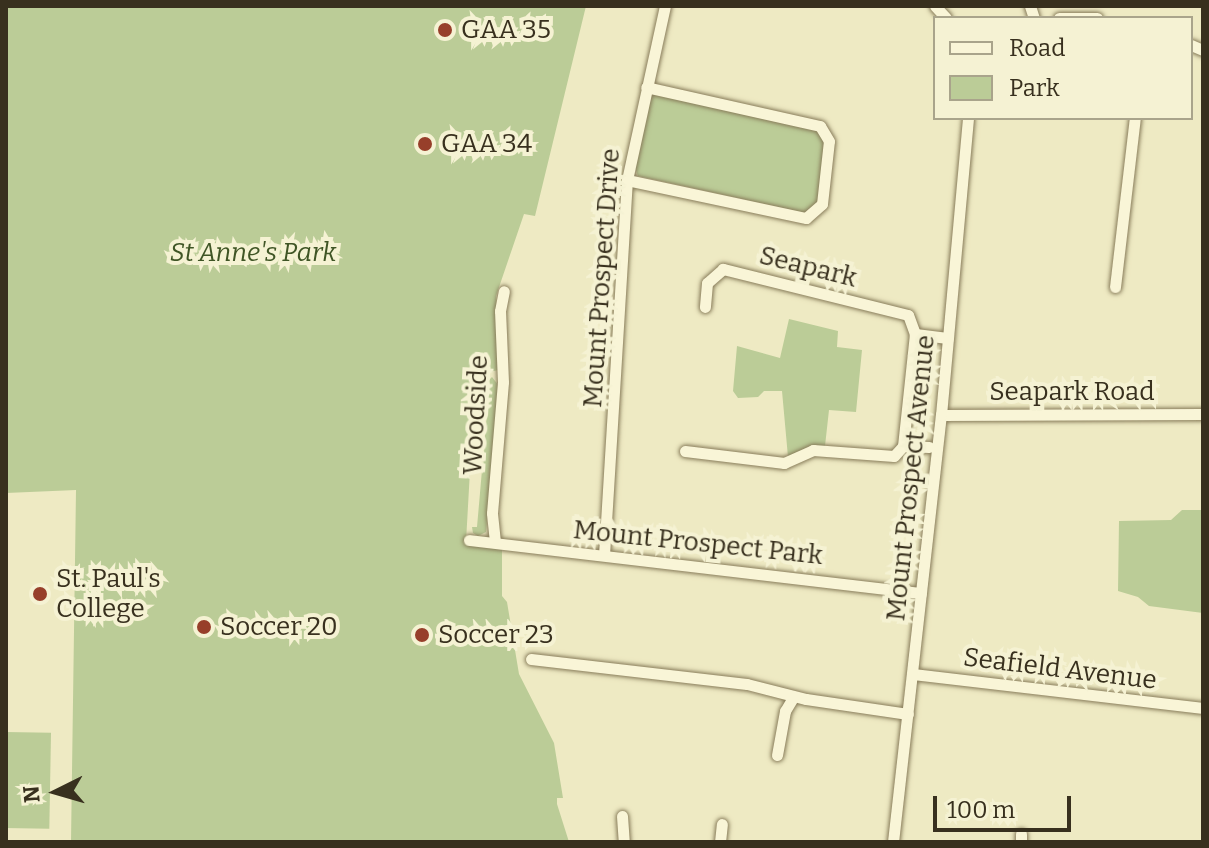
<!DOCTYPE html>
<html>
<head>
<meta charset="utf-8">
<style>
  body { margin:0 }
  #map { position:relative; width:1209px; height:848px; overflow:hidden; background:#eeeac3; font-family:Bitter,serif }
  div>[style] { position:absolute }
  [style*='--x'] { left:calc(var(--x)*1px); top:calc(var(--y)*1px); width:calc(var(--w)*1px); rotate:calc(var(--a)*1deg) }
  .green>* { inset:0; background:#bbcc97; transform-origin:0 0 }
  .roads { filter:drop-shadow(0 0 2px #887c5a) drop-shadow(0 0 2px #887c5a) }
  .minor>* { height:11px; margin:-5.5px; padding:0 5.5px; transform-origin:5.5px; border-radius:5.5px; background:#f9f5d7 }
  .dots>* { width:22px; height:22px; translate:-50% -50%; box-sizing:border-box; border:4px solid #f5f2d3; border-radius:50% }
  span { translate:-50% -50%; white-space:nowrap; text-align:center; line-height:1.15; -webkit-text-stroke:8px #f5f2d3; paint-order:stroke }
  .poi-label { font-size:26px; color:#38301e }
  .left { translate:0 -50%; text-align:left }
  .park-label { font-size:26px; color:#3f5525; font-style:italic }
  .street-label { font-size:26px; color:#38301e }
  .frame { position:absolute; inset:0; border:8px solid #38301e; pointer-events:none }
  .legend { position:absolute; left:933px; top:16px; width:260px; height:104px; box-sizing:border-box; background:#f5f2d3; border:2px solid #a9a48b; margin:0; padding:10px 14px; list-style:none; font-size:24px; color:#38301e }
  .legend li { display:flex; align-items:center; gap:16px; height:40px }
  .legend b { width:40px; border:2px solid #a9a48b }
  .north { position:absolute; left:16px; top:752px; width:80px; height:80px; -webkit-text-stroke:6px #f5f2d3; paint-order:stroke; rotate:265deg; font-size:22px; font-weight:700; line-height:32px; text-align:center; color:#38301e }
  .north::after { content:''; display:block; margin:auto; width:28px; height:36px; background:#38301e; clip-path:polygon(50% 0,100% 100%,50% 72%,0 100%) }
  .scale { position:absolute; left:933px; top:796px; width:138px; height:36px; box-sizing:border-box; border:4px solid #38301e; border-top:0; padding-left:10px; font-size:24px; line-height:28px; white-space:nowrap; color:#38301e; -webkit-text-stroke:6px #f5f2d3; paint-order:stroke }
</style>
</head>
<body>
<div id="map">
  <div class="green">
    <div style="clip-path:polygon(6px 6px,586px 6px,535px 216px,524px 214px,496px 296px,499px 370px,478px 374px,475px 381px,466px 542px,502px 550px,502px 596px,507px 602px,519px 674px,554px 743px,563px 798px,557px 798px,557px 804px,569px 842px,71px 842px,76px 490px,6px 493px)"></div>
    <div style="clip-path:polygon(655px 94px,820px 132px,825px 137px,819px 204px,810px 214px,638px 176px,634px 165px,649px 98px)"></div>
    <div style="clip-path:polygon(789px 319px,838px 331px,837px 347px,862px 350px,856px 412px,829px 410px,825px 446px,788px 457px,782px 391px,764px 391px,758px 397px,738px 398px,733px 391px,737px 346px,780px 358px)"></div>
    <div style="clip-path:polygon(492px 377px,499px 386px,486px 532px,478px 536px,473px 533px,472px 527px,477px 527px,489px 390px,484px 389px,485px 384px)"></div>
    <div style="clip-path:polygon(1182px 510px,1203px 510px,1203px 613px,1149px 606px,1138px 597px,1118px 591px,1119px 521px,1171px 520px)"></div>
    <div style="left:6px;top:732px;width:45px;height:96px;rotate:1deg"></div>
  </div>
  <div class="roads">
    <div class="minor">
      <div style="--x:935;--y:6;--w:16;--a:47"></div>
      <div style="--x:1030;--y:6;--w:13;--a:72"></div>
      <div style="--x:1059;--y:18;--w:38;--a:0"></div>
      <div style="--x:1191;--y:45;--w:13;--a:23"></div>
      <div style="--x:627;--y:180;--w:183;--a:12"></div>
      <div style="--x:806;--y:218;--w:21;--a:-41"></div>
      <div style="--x:822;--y:204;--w:63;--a:-83.7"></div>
      <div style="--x:829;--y:141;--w:17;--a:-121"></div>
      <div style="--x:820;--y:126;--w:178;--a:-167.4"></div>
      <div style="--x:1115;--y:287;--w:170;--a:-83.3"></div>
      <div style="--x:915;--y:334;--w:33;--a:7"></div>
      <div style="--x:941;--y:415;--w:262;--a:-0.2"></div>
      <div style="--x:903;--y:446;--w:26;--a:2"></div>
      <div style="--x:685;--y:451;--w:100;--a:6.9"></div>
      <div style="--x:784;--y:463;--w:32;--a:-24"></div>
      <div style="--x:813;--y:450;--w:81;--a:4.2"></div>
      <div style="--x:894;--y:456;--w:13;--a:-48"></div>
      <div style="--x:903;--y:446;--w:113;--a:-83.9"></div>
      <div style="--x:915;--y:334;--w:20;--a:-110"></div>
      <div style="--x:908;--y:315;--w:191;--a:-166"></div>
      <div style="--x:723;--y:269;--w:21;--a:139"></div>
      <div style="--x:707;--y:283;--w:24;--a:95"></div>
      <div style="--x:469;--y:540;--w:455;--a:6.7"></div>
      <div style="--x:495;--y:542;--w:29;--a:-96"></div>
      <div style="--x:492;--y:513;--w:131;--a:-85.2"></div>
      <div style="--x:503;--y:382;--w:71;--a:-92.4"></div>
      <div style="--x:500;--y:311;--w:20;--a:-79"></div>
      <div style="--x:604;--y:555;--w:376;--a:-86.5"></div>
      <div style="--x:627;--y:180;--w:178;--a:-77.7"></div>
      <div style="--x:531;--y:659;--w:217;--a:6.6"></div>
      <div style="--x:747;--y:684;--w:61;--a:14.3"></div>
      <div style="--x:806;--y:699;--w:103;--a:8.4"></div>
      <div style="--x:913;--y:674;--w:292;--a:6.7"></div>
      <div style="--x:777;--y:755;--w:45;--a:-79.7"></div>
      <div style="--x:785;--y:711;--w:17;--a:-59"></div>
      <div style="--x:622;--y:816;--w:26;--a:86"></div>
      <div style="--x:720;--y:842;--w:18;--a:-84"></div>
      <div style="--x:893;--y:842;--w:430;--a:-83.6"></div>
      <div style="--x:941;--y:415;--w:298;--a:-84.8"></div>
      <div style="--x:1021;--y:842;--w:8;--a:-90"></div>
    </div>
  </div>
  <div class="dots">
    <div style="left:445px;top:30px;background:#973f2a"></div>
    <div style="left:425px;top:144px;background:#973f2a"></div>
    <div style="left:40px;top:594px;background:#973f2a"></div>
    <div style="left:204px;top:627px;background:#973f2a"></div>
    <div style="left:422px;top:635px;background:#973f2a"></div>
  </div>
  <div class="poi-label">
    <span class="left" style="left:461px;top:30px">GAA 35</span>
    <span class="left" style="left:441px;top:144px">GAA 34</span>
    <span class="left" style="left:56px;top:594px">St. Paul's<br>College</span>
    <span class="left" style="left:220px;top:627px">Soccer 20</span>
    <span class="left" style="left:438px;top:635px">Soccer 23</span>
  </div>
  <div class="park-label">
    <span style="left:253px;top:253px">St Anne's Park</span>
  </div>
  <div class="street-label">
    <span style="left:808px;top:267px;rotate:14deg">Seapark</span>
    <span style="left:602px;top:278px;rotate:-86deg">Mount Prospect Drive</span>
    <span style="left:1072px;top:392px">Seapark Road</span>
    <span style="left:476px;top:415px;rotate:-87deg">Woodside</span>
    <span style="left:911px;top:478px;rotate:-84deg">Mount Prospect Avenue</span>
    <span style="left:698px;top:543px;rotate:6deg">Mount Prospect Park</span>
    <span style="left:1060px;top:669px;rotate:7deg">Seafield Avenue</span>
  </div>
  <div class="frame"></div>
  <ul class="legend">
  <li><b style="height:10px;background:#f9f5d7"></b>Road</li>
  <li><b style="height:22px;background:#bbcc97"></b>Park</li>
  </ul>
  <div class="north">N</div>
  <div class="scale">100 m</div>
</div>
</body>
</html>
